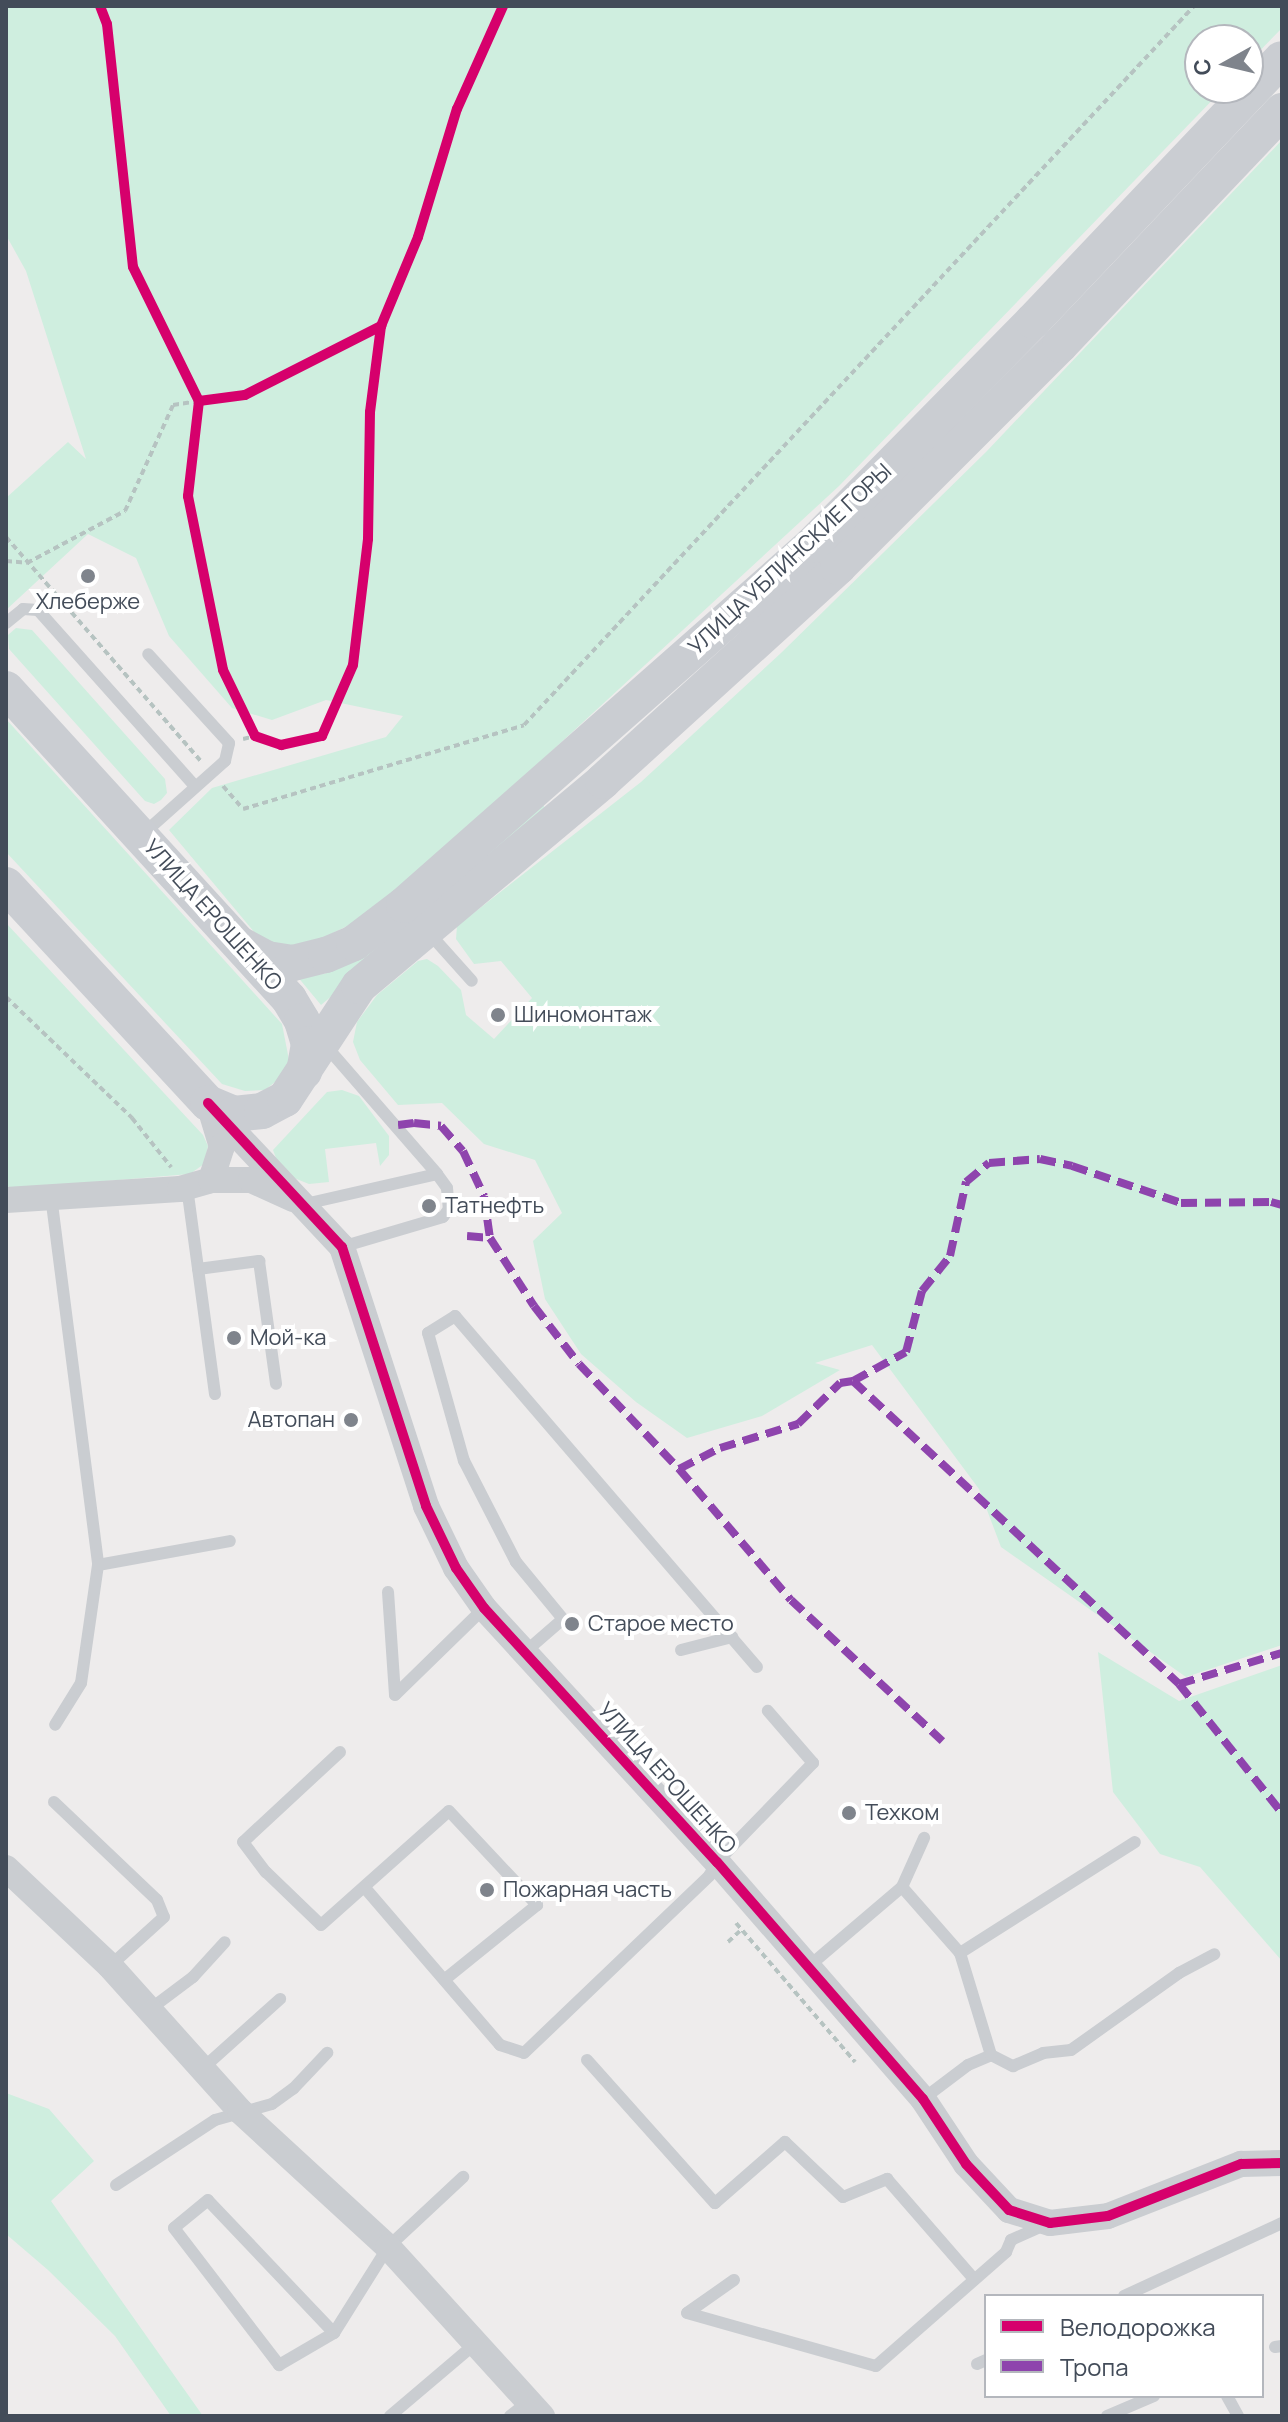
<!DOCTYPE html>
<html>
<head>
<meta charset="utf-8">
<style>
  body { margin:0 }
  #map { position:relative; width:1288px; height:2422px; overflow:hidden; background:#eeecec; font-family:Manrope,sans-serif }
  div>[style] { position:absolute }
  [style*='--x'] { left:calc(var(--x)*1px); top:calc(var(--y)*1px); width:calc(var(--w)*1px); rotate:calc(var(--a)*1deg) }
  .green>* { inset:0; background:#cfeedf }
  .path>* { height:4px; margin-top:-2px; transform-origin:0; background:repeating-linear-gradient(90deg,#b6c3c1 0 6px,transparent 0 10px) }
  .service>* { height:12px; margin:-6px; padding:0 6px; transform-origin:6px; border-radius:6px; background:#cacdd1 }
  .minor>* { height:26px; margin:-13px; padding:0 13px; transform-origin:13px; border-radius:13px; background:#cacdd1 }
  .secondary>* { height:36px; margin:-18px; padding:0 18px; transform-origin:18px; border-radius:18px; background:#cacdd2 }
  .quiet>* { height:8px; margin-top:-4px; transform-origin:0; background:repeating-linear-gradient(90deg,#8e44ad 0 16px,transparent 0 24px) }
  .cycleway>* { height:10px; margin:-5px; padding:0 5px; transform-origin:5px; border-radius:5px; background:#d6006c }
  .dots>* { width:22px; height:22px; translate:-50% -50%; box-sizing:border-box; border:4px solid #fff; border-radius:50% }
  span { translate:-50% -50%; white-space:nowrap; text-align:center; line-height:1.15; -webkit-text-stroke:8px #fff; paint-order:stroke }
  .street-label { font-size:22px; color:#434c59 }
  .poi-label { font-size:22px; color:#434c59 }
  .left { translate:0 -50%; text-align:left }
  .right { translate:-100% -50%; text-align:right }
  .frame { position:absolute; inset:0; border:8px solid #434c59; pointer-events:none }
  .legend { position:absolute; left:984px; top:2294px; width:280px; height:104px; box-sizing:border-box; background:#fff; border:2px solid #b4b7bd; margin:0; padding:10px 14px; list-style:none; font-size:24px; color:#434c59 }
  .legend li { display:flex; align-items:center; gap:16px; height:40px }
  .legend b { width:40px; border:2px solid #b4b7bd }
  .north { position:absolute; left:1184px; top:24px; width:80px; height:80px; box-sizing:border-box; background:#fff; border:2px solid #b4b7bd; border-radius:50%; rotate:262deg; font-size:22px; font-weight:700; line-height:32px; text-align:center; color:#434c59 }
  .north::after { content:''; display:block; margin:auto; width:28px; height:36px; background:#7f848c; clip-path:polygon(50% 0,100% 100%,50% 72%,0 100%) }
</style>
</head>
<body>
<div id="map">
  <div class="green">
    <div style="clip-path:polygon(6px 6px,1282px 6px,1282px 28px,1248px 63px,1248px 40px,1200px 40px,1200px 88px,1224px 88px,839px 486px,387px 903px,372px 914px,306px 946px,275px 944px,255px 933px,169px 830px,212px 788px,386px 737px,403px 716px,326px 700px,272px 720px,232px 708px,169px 636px,136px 558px,88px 534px,6px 610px,6px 498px,68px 442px,86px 459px,26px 271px,6px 235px)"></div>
    <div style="clip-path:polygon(1282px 140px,1282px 1645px,1186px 1677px,1001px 1547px,979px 1489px,872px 1345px,815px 1363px,840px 1370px,762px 1416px,687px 1438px,636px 1402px,581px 1354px,545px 1299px,533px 1241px,562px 1213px,535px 1160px,484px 1144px,442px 1103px,398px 1105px,360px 1060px,353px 1042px,357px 1022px,377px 995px,418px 961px,427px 959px,438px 966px,461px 990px,466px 1015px,494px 1039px,532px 998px,501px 961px,474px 964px,456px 939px,457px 926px,641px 782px,781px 653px,986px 452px)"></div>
    <div style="clip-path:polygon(16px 628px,32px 630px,165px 779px,167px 793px,161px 800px,154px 804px,145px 801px,9px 649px,8px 635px)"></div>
    <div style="clip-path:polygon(6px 719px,282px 1024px,289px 1060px,280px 1078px,265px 1090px,245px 1091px,222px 1084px,6px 852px)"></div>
    <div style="clip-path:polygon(541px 803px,549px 812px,321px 1005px,297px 976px,324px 974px,357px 959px)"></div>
    <div style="clip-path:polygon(6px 923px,203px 1135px,208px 1146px,204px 1164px,190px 1174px,10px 1189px,6px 1183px)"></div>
    <div style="clip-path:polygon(342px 1090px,359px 1096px,389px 1136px,389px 1155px,380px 1166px,376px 1143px,325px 1149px,329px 1182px,309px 1184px,294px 1178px,279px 1166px,273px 1150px,327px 1092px)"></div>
    <div style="clip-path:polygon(1098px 1652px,1179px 1701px,1282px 1665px,1282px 1961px,1200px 1867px,1160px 1854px,1113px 1792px)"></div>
    <div style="clip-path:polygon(6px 2093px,49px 2109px,94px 2161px,51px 2201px,203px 2416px,171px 2416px,115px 2336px,48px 2270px,6px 2234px)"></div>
  </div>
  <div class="path">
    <div style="--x:6;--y:537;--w:297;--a:49"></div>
    <div style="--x:6;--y:561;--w:21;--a:5"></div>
    <div style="--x:27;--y:563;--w:111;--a:-28"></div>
    <div style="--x:125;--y:511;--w:116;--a:-65.6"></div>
    <div style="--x:173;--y:405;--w:26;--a:-9"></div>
    <div style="--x:243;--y:739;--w:12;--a:-14"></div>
    <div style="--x:223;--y:786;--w:30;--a:49"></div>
    <div style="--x:243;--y:809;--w:293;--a:-16.6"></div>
    <div style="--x:524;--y:725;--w:983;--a:-47.02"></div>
    <div style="--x:6;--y:997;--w:175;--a:43.8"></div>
    <div style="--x:132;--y:1118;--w:63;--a:51.5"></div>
    <div style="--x:736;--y:1923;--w:183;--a:49.4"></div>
    <div style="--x:728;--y:1942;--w:16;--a:-43"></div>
  </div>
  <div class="service">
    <div style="--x:6;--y:623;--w:22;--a:-39"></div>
    <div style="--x:23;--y:609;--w:15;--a:4"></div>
    <div style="--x:38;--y:610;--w:236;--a:48.3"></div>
    <div style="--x:143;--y:834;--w:110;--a:-41.7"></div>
    <div style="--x:225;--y:761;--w:18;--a:-77"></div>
    <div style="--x:229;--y:743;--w:120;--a:-132.3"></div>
    <div style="--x:429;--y:933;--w:64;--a:48.1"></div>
    <div style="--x:325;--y:1045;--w:171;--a:49"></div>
    <div style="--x:437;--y:1174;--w:17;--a:54"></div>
    <div style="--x:447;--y:1188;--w:21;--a:85"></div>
    <div style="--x:449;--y:1209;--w:10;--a:127"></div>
    <div style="--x:443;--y:1217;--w:105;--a:163.5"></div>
    <div style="--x:187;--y:1187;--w:209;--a:82.3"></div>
    <div style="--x:51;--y:1196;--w:372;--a:82.7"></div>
    <div style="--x:98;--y:1565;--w:119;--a:98.2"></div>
    <div style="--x:81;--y:1683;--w:49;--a:121.8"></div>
    <div style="--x:305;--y:1204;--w:135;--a:-12.8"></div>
    <div style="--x:198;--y:1269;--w:62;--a:-7.5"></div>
    <div style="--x:259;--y:1261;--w:124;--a:82.1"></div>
    <div style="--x:98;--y:1565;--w:134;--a:-10.3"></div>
    <div style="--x:388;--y:1592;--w:103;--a:86.1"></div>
    <div style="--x:395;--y:1695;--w:124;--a:-44.3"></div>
    <div style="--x:681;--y:1650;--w:53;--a:-14.3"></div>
    <div style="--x:525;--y:1652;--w:50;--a:-41"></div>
    <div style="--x:563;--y:1619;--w:74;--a:-129.5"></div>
    <div style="--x:516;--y:1562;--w:114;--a:-117.2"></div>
    <div style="--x:464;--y:1461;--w:133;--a:-105.7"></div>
    <div style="--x:428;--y:1333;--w:32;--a:-32"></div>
    <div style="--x:455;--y:1316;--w:463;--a:49.3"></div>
    <div style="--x:340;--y:1752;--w:132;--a:137.1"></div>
    <div style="--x:243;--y:1842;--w:38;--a:53"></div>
    <div style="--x:266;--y:1872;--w:76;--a:43.9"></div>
    <div style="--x:321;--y:1925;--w:171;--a:-41.7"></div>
    <div style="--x:449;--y:1811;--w:129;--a:46.9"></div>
    <div style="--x:537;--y:1905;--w:119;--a:141.1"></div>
    <div style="--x:54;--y:1802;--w:142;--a:43.6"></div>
    <div style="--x:157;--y:1900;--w:18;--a:68"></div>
    <div style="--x:164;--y:1917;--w:73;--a:137.8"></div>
    <div style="--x:902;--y:1887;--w:88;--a:48.7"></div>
    <div style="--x:365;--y:1888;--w:207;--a:49.3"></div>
    <div style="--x:500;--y:2045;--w:25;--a:18"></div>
    <div style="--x:524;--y:2053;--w:256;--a:-43.7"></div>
    <div style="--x:709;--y:1876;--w:16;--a:-60"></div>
    <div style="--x:717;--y:1862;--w:138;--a:-45.9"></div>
    <div style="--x:813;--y:1763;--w:69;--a:-130.9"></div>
    <div style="--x:808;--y:1967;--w:123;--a:-40.4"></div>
    <div style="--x:902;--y:1887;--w:54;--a:-65.8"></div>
    <div style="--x:149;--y:2010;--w:55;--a:-36.9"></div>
    <div style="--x:193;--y:1977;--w:47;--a:-47.6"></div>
    <div style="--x:991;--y:2055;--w:107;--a:-106.9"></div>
    <div style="--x:960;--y:1953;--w:207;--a:-32.4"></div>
    <div style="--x:587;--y:2060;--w:192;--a:48.2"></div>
    <div style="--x:715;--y:2203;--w:93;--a:-41.1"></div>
    <div style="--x:785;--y:2142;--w:80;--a:43.5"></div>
    <div style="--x:843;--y:2197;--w:48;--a:-22.2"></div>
    <div style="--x:887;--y:2179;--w:133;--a:49"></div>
    <div style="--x:202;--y:2069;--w:105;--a:-41.9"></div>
    <div style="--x:923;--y:2099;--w:56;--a:-37.1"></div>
    <div style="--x:968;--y:2065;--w:25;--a:-23"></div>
    <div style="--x:991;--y:2055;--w:25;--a:27"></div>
    <div style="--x:1013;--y:2066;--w:33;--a:-23"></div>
    <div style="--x:1043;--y:2053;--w:28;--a:-6"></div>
    <div style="--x:1071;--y:2050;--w:133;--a:-35.5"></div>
    <div style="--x:1179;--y:1973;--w:40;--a:-28"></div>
    <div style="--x:116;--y:2185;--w:118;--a:-33.3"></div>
    <div style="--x:215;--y:2120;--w:59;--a:-15.7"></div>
    <div style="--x:272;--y:2104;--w:26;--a:-36"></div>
    <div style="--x:293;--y:2089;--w:50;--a:-46.6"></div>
    <div style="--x:734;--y:2280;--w:57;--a:144.9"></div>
    <div style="--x:687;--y:2313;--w:196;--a:15.7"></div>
    <div style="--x:876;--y:2366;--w:173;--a:-41.2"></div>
    <div style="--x:1006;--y:2252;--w:13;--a:-67"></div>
    <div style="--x:1011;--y:2240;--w:39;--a:-24"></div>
    <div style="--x:1124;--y:2296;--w:174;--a:-24.8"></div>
    <div style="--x:334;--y:2333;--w:183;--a:-133.5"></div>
    <div style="--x:208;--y:2200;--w:44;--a:140.5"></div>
    <div style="--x:174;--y:2228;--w:173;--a:52.5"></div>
    <div style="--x:279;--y:2365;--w:64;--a:-30.2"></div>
    <div style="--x:334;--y:2333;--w:102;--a:-57.9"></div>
    <div style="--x:388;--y:2247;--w:103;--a:-43"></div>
    <div style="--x:1275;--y:2347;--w:7;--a:-8"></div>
    <div style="--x:977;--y:2364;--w:10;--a:-24"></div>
    <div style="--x:1227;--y:2396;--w:23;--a:61"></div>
    <div style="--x:390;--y:2416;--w:113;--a:-40.3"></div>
    <div style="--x:510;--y:2416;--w:23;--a:-38"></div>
    <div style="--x:1107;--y:2416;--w:51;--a:-23.1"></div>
  </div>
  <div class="minor">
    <div style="--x:210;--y:1106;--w:193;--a:46.9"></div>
    <div style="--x:342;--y:1247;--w:272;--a:72"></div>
    <div style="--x:426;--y:1506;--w:69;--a:64.2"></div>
    <div style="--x:456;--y:1568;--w:49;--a:55"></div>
    <div style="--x:484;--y:1608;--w:345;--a:47.5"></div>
    <div style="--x:717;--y:1862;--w:314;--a:49"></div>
    <div style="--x:923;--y:2099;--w:78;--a:56.5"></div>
    <div style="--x:966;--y:2164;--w:63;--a:46.9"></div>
    <div style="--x:1009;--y:2210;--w:43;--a:17.6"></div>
    <div style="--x:1050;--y:2223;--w:58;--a:-6.9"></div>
    <div style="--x:1108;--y:2216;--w:143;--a:-21.4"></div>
    <div style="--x:1241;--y:2164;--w:41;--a:-1.4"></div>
    <div style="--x:211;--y:1111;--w:37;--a:73"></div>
    <div style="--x:222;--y:1146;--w:36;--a:108"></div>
    <div style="--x:6;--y:1200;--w:174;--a:-3.6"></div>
    <div style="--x:180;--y:1189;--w:32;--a:-16"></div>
    <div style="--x:211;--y:1180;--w:40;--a:0"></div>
    <div style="--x:251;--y:1180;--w:46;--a:24.3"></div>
    <div style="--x:6;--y:1868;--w:143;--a:43.3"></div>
    <div style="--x:110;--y:1966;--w:195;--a:48.1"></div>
    <div style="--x:240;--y:2111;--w:201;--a:42.6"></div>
    <div style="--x:388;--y:2247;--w:229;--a:47.7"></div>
  </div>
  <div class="secondary">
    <div style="--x:6;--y:689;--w:420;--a:47.6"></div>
    <div style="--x:289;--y:999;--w:26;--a:59"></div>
    <div style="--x:302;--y:1021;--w:24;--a:73"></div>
    <div style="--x:309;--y:1044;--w:28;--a:100"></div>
    <div style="--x:6;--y:885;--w:297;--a:47.2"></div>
    <div style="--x:208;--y:1103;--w:28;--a:23"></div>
    <div style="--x:234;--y:1114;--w:28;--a:-6"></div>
    <div style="--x:262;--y:1111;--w:26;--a:-28"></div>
    <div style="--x:285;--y:1099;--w:135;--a:-56.8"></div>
    <div style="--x:359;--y:986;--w:319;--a:-40"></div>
    <div style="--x:603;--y:781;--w:318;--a:-42.3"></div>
    <div style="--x:838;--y:567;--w:314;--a:-45"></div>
    <div style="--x:1060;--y:345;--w:323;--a:-46.5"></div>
    <div style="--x:241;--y:945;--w:30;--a:28"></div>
    <div style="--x:267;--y:959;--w:26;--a:9"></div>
    <div style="--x:293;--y:963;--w:34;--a:-14"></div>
    <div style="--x:326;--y:955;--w:30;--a:-23"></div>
    <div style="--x:354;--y:943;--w:63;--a:-37.2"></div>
    <div style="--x:404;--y:905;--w:544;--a:-41.42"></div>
    <div style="--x:812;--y:545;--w:315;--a:-45.4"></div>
    <div style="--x:1033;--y:321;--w:361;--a:-46.5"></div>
  </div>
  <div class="quiet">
    <div style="--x:398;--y:1125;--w:16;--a:-7"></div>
    <div style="--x:414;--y:1123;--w:27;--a:6"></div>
    <div style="--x:441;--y:1126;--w:33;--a:49"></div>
    <div style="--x:463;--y:1151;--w:50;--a:65"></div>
    <div style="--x:484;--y:1196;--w:42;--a:81.9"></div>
    <div style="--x:467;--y:1236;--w:23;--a:5"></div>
    <div style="--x:490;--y:1238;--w:81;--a:57.1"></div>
    <div style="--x:534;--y:1306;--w:73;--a:52.2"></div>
    <div style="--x:579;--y:1364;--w:145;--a:46.4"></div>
    <div style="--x:679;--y:1469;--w:172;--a:49.5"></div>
    <div style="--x:791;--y:1600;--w:207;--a:43"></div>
    <div style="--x:853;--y:1381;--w:60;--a:-28.7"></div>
    <div style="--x:906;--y:1352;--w:63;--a:-75.3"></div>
    <div style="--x:922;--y:1291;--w:45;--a:-51.3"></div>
    <div style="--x:950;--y:1256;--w:76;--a:-77.8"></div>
    <div style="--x:966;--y:1182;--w:30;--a:-40"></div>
    <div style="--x:989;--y:1163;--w:51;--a:-4.5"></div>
    <div style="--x:1040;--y:1159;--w:33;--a:12"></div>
    <div style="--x:1072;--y:1166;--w:115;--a:18.7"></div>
    <div style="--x:1181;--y:1203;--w:90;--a:-0.6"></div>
    <div style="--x:1271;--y:1202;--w:11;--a:15"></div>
    <div style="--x:679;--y:1469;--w:46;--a:-27.1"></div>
    <div style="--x:720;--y:1448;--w:82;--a:-17.1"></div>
    <div style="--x:798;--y:1424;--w:59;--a:-44.3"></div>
    <div style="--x:840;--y:1383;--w:13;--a:-9"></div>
    <div style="--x:853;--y:1381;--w:445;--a:42.9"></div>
    <div style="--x:1179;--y:1684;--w:165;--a:51.4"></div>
    <div style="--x:1179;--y:1684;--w:108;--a:-16.8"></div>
  </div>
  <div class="cycleway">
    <div style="--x:100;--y:6;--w:19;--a:69"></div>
    <div style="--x:107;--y:24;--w:244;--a:83.9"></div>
    <div style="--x:133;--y:267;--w:149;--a:63.8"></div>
    <div style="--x:199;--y:401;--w:46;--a:-7.4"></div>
    <div style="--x:245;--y:395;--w:153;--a:-26.9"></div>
    <div style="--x:381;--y:326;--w:96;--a:-67.4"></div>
    <div style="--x:418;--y:237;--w:134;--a:-73.1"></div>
    <div style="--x:457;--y:109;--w:113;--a:-65.9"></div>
    <div style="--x:199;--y:401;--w:96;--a:96.6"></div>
    <div style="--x:188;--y:496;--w:177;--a:78.6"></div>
    <div style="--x:223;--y:670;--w:73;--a:64.1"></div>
    <div style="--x:255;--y:736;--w:28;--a:19"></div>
    <div style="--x:281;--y:745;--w:42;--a:-12.4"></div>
    <div style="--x:322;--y:736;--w:77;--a:-66.4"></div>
    <div style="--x:353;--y:665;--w:127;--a:-83.2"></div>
    <div style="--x:368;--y:539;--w:127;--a:-89.1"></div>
    <div style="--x:370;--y:412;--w:87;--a:-82.7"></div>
    <div style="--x:208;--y:1103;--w:197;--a:47.1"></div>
    <div style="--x:342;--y:1247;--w:272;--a:72"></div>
    <div style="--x:426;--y:1506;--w:69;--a:64.2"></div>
    <div style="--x:456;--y:1568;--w:49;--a:55"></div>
    <div style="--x:484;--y:1608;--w:345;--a:47.5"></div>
    <div style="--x:717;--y:1862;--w:314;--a:49"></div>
    <div style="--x:923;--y:2099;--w:78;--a:56.5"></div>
    <div style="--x:966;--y:2164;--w:63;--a:46.9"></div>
    <div style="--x:1009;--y:2210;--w:43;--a:17.6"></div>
    <div style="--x:1050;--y:2223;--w:58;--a:-6.9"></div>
    <div style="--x:1108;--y:2216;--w:143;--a:-21.4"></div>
    <div style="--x:1241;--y:2164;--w:41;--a:-1.4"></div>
  </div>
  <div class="dots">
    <div style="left:88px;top:576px;background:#7f848c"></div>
    <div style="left:498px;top:1015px;background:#7f848c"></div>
    <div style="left:429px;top:1206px;background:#7f848c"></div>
    <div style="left:234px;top:1338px;background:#7f848c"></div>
    <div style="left:351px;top:1420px;background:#7f848c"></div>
    <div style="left:572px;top:1624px;background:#7f848c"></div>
    <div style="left:849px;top:1813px;background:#7f848c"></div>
    <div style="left:487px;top:1890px;background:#7f848c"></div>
  </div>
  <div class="street-label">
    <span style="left:790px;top:559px;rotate:-43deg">УЛИЦА УБЛИНСКИЕ ГОРЫ</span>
    <span style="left:213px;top:915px;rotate:48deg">УЛИЦА ЕРОШЕНКО</span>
    <span style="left:667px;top:1778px;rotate:48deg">УЛИЦА ЕРОШЕНКО</span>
  </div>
  <div class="poi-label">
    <span style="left:88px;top:602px">Хлеберже</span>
    <span class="left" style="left:514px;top:1015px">Шиномонтаж</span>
    <span class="left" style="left:445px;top:1206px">Татнефть</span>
    <span class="left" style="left:250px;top:1338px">Мой-ка</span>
    <span class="right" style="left:335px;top:1420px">Автопан</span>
    <span class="left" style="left:588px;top:1624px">Старое место</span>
    <span class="left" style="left:865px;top:1813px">Техком</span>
    <span class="left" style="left:503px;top:1890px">Пожарная часть</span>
  </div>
  <div class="frame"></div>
  <ul class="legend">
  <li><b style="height:10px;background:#d6006c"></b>Велодорожка</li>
  <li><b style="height:10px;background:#8e44ad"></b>Тропа</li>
  </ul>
  <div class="north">С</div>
</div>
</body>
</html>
